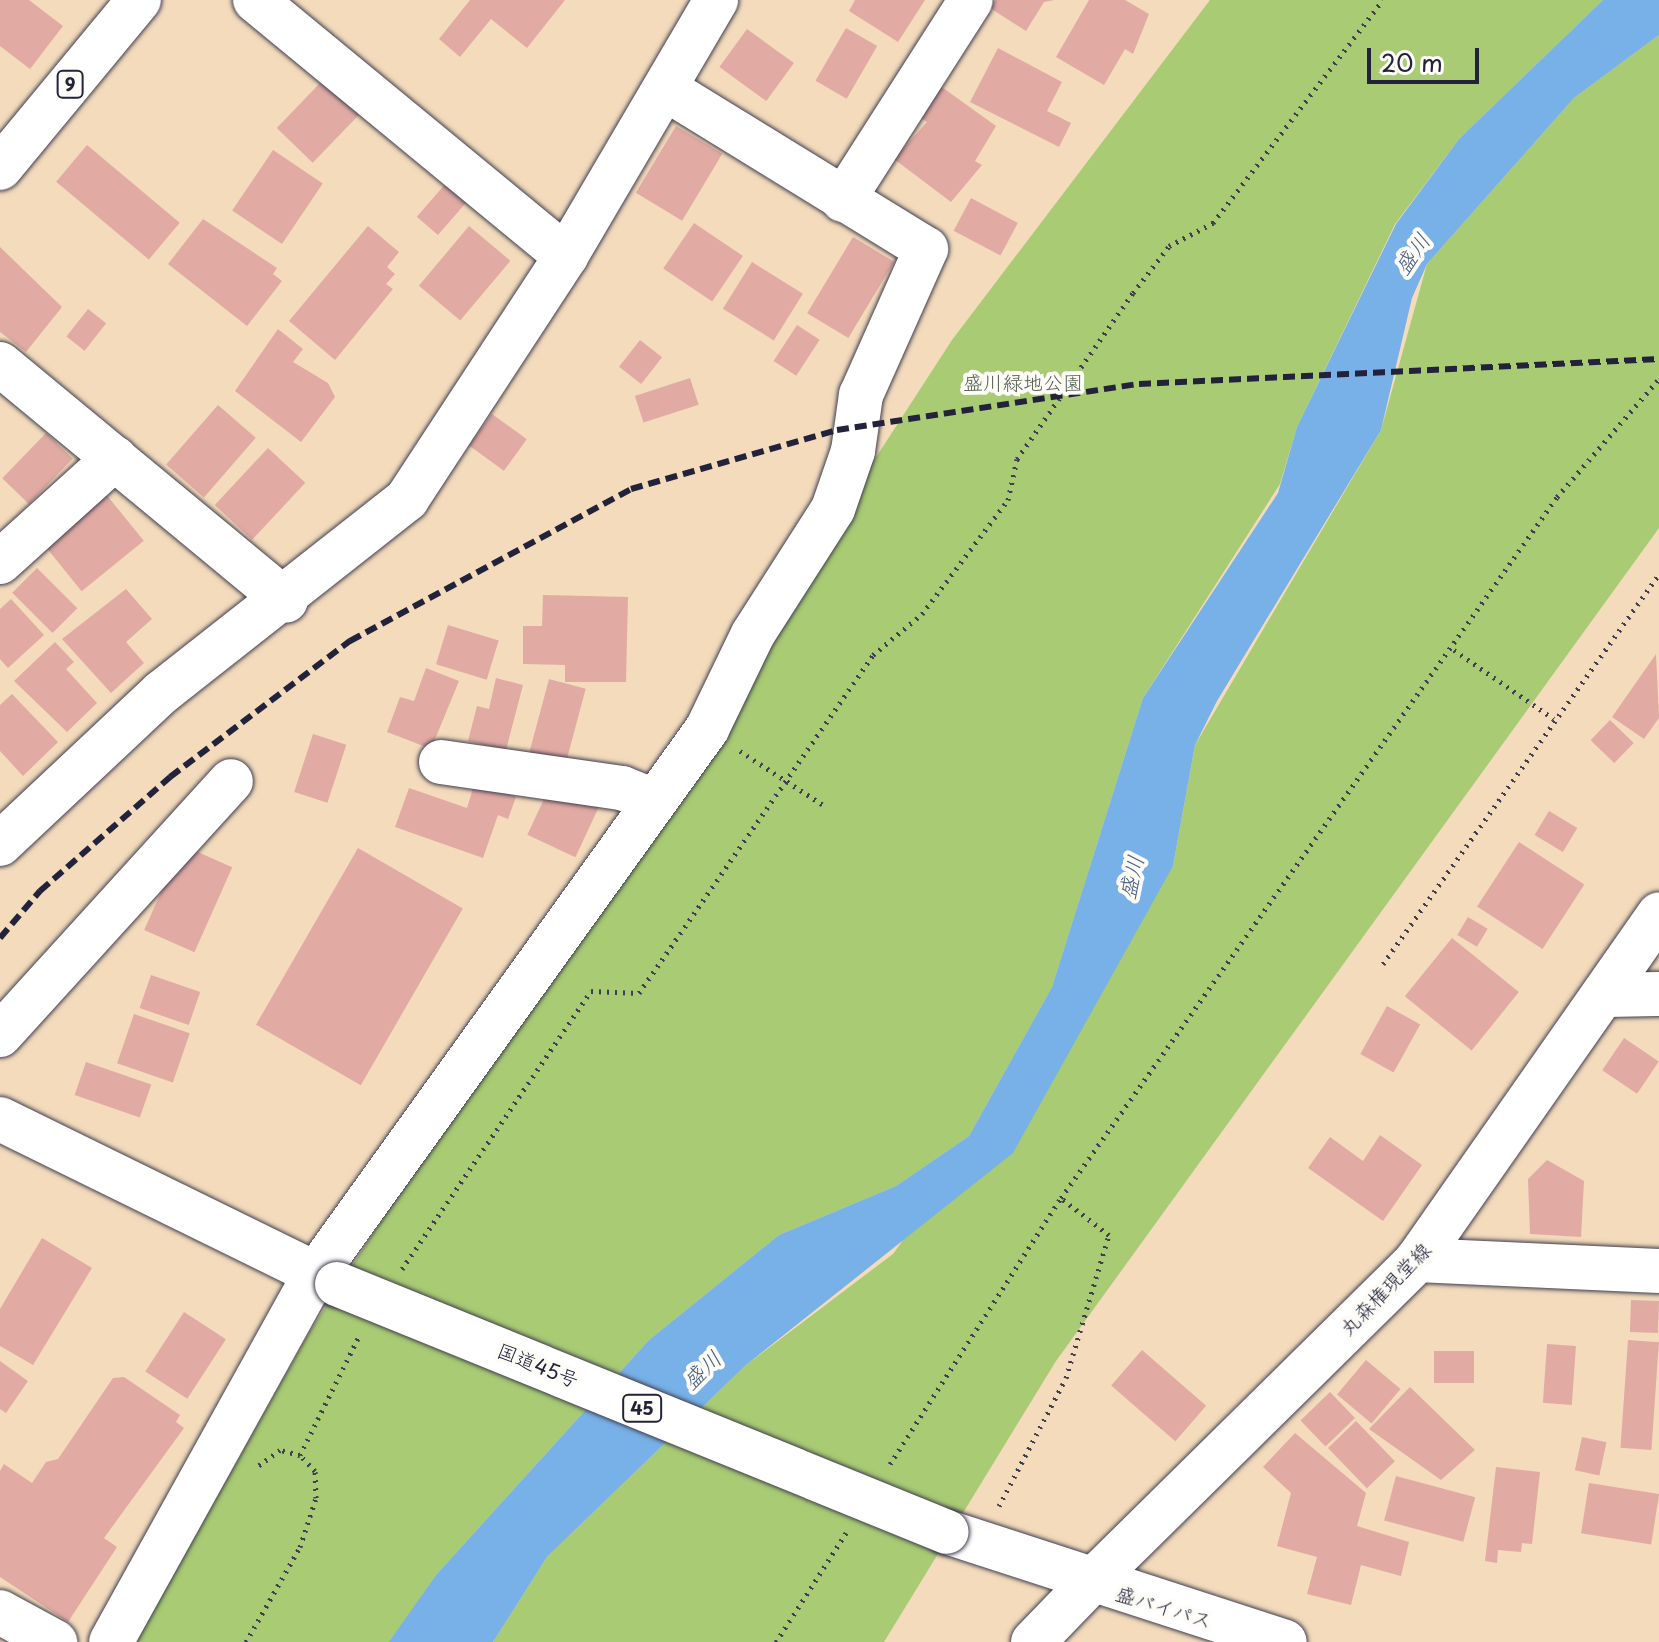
<!DOCTYPE html>
<html>
<head>
<meta charset="utf-8">
<style>
  body { margin:0 }
  #map { position:relative; width:1659px; height:1642px; overflow:hidden; background:#f3dbbc; font-family:"Playpen Sans","Klee One",sans-serif }
  div>[style] { position:absolute }
  [style*='--x'] { left:calc(var(--x)*1px); top:calc(var(--y)*1px); width:calc(var(--w)*1px); rotate:calc(var(--a)*1deg) }
  .green>* { inset:0; background:#a8cb74 }
  .water>* { inset:0; background:#77b1e7 }
  .building>* { inset:0; background:#e1aba4; transform-origin:0 0 }
  .path>* { height:5px; margin-top:-2.5px; transform-origin:0; background:repeating-linear-gradient(90deg,#413e4e 0 2px,transparent 0 8px) }
  .roads { filter:drop-shadow(0 0 2px #413e4e) drop-shadow(0 0 2px #413e4e) }
  .minor>* { height:44px; margin:-22px; padding:0 22px; transform-origin:22px; border-radius:22px; background:#fff }
  .secondary>* { height:44px; margin:-22px; padding:0 22px; transform-origin:22px; border-radius:22px; background:#fff }
  .primary>* { height:44px; margin:-22px; padding:0 22px; transform-origin:22px; border-radius:22px; background:#fff }
  .trunk>* { height:44px; margin:-22px; padding:0 22px; transform-origin:22px; border-radius:22px; background:#fff }
  .rail>* { height:6px; margin-top:-3px; transform-origin:0; background:repeating-linear-gradient(90deg,#22223b 0 12px,transparent 0 18px) }
  .bridges { filter:drop-shadow(0 0 2px #413e4e) drop-shadow(0 0 2px #413e4e) }
  .trunk-bridge>* { height:44px; margin:-22px; padding:0 22px; transform-origin:22px; border-radius:22px; background:#fff }
  span { translate:-50% -50%; white-space:nowrap; text-align:center; line-height:1.15; -webkit-text-stroke:8px #fdfcf7; paint-order:stroke }
  .shield-label span { padding:2px 6px; background:#fdfcf7; border:2px solid; border-radius:6px; -webkit-text-stroke-width:0 }
  .shield-label { font-size:18px; color:#22223b; font-weight:700 }
  .park-label { font-size:20px; color:#515d4f }
  .street-label { font-size:20px; color:#22223b }
  .water-label { font-size:22px; color:#445b80; font-style:italic }
  .scale { position:absolute; left:1367px; top:48px; width:112px; height:36px; box-sizing:border-box; border:4px solid #22223b; border-top:0; padding-left:10px; font-size:24px; line-height:28px; white-space:nowrap; color:#22223b; -webkit-text-stroke:6px #fdfcf7; paint-order:stroke }
</style>
</head>
<body>
<div id="map">
  <div class="green">
    <div style="clip-path:polygon(1210px 0,1603px 0,1459px 139px,1395px 224px,1297px 427px,1280px 484px,1143px 698px,1052px 987px,969px 1136px,896px 1186px,779px 1235px,649px 1340px,436px 1575px,390px 1642px,136px 1642px,310px 1331px,952px 340px)"></div>
    <div style="clip-path:polygon(1659px 35px,1659px 528px,1056px 1361px,884px 1642px,493px 1642px,547px 1557px,746px 1365px,893px 1254px,1173px 866px,1195px 745px,1381px 430px,1427px 264px,1574px 98px)"></div>
  </div>
  <div class="water">
    <div style="clip-path:polygon(1603px 0,1659px 0,1659px 35px,1574px 98px,1427px 264px,1412px 298px,1381px 430px,1217px 701px,1195px 745px,1173px 866px,1013px 1153px,746px 1365px,547px 1557px,493px 1642px,389px 1642px,436px 1575px,649px 1340px,779px 1235px,896px 1186px,969px 1136px,1052px 987px,1143px 698px,1278px 493px,1297px 427px,1396px 224px,1459px 139px)"></div>
  </div>
  <div class="building">
    <div style="clip-path:polygon(0 0,29px 0,63px 26px,30px 69px,0 46px)"></div>
    <div style="clip-path:polygon(470px 0,565px 0,527px 48px,491px 19px,460px 57px,439px 39px)"></div>
    <div style="clip-path:polygon(855px 0,925px 0,898px 42px,849px 11px)"></div>
    <div style="clip-path:polygon(996px 0,1054px 0,1044px 2px,1026px 31px,990px 8px)"></div>
    <div style="clip-path:polygon(1089px 0,1125px 0,1149px 14px,1133px 54px,1125px 49px,1104px 85px,1056px 57px)"></div>
    <div style="left:846px;top:28px;width:36px;height:61px;rotate:30deg"></div>
    <div style="left:747px;top:29px;width:58px;height:47px;rotate:36deg"></div>
    <div style="clip-path:polygon(998px 48px,1062px 82px,1047px 111px,1071px 123px,1059px 147px,970px 102px)"></div>
    <div style="left:324px;top:79px;width:50px;height:68px;rotate:44deg"></div>
    <div style="clip-path:polygon(939px 85px,996px 126px,975px 161px,982px 165px,951px 202px,894px 159px,927px 122px,919px 117px)"></div>
    <div style="left:676px;top:126px;width:54px;height:78px;rotate:31deg"></div>
    <div style="left:87px;top:145px;width:121px;height:48px;rotate:40deg"></div>
    <div style="left:273px;top:150px;width:60px;height:73px;rotate:34deg"></div>
    <div style="left:447px;top:182px;width:28px;height:46px;rotate:41deg"></div>
    <div style="left:971px;top:198px;width:53px;height:37px;rotate:28deg"></div>
    <div style="clip-path:polygon(203px 219px,277px 268px,273px 274px,282px 281px,247px 326px,168px 264px)"></div>
    <div style="left:694px;top:223px;width:59px;height:55px;rotate:34deg"></div>
    <div style="clip-path:polygon(368px 226px,399px 252px,387px 267px,395px 274px,386px 284px,393px 289px,335px 360px,289px 321px)"></div>
    <div style="left:469px;top:226px;width:54px;height:78px;rotate:40deg"></div>
    <div style="left:853px;top:237px;width:48px;height:89px;rotate:31deg"></div>
    <div style="clip-path:polygon(0 247px,62px 307px,26px 352px,0 332px)"></div>
    <div style="left:752px;top:262px;width:60px;height:55px;rotate:32deg"></div>
    <div style="left:88px;top:309px;width:23px;height:35px;rotate:38deg"></div>
    <div style="left:797px;top:325px;width:27px;height:43px;rotate:33deg"></div>
    <div style="clip-path:polygon(278px 329px,303px 349px,293px 362px,328px 383px,335px 397px,301px 442px,235px 391px)"></div>
    <div style="left:640px;top:340px;width:28px;height:34px;rotate:38deg"></div>
    <div style="left:690px;top:378px;width:28px;height:58px;rotate:72deg"></div>
    <div style="left:218px;top:405px;width:50px;height:79px;rotate:41deg"></div>
    <div style="left:492px;top:414px;width:43px;height:39px;rotate:36deg"></div>
    <div style="left:46px;top:433px;width:37px;height:63px;rotate:44deg"></div>
    <div style="left:268px;top:448px;width:51px;height:78px;rotate:43deg"></div>
    <div style="left:101px;top:488px;width:68px;height:80px;rotate:51deg"></div>
    <div style="left:37px;top:568px;width:57px;height:35px;rotate:45deg"></div>
    <div style="clip-path:polygon(126px 589px,152px 619px,126px 642px,144px 663px,111px 693px,62px 639px)"></div>
    <div style="clip-path:polygon(543px 595px,628px 597px,626px 682px,565px 682px,565px 665px,523px 664px,523px 626px,542px 626px)"></div>
    <div style="clip-path:polygon(11px 599px,44px 635px,8px 668px,0 659px,0 609px)"></div>
    <div style="left:448px;top:625px;width:53px;height:41px;rotate:17deg"></div>
    <div style="clip-path:polygon(55px 642px,74px 662px,66px 669px,97px 703px,67px 732px,14px 681px)"></div>
    <div style="clip-path:polygon(1656px 654px,1659px 718px,1644px 739px,1612px 717px)"></div>
    <div style="clip-path:polygon(426px 668px,459px 681px,431px 749px,387px 732px,400px 697px,414px 701px)"></div>
    <div style="clip-path:polygon(496px 678px,523px 685px,506px 750px,468px 741px,477px 706px,489px 709px)"></div>
    <div style="left:549px;top:679px;width:38px;height:77px;rotate:15deg"></div>
    <div style="clip-path:polygon(12px 694px,58px 742px,23px 776px,0 751px,0 705px)"></div>
    <div style="left:1610px;top:720px;width:33px;height:28px;rotate:44deg"></div>
    <div style="left:313px;top:734px;width:35px;height:61px;rotate:18deg"></div>
    <div style="clip-path:polygon(475px 782px,516px 797px,508px 819px,498px 815px,483px 858px,395px 827px,409px 788px,467px 808px)"></div>
    <div style="left:551px;top:784px;width:53px;height:56px;rotate:25deg"></div>
    <div style="left:1549px;top:811px;width:33px;height:28px;rotate:31deg"></div>
    <div style="left:1519px;top:842px;width:78px;height:77px;rotate:33deg"></div>
    <div style="left:182px;top:845px;width:55px;height:93px;rotate:24deg"></div>
    <div style="left:358px;top:848px;width:121px;height:204px;rotate:30deg"></div>
    <div style="left:1468px;top:917px;width:23px;height:21px;rotate:31deg"></div>
    <div style="left:1452px;top:938px;width:86px;height:75px;rotate:39deg"></div>
    <div style="left:151px;top:975px;width:52px;height:35px;rotate:19deg"></div>
    <div style="left:1387px;top:1006px;width:38px;height:55px;rotate:29deg"></div>
    <div style="left:134px;top:1014px;width:59px;height:52px;rotate:19deg"></div>
    <div style="left:1624px;top:1038px;width:42px;height:39px;rotate:34deg"></div>
    <div style="left:86px;top:1062px;width:69px;height:35px;rotate:19deg"></div>
    <div style="clip-path:polygon(1380px 1135px,1422px 1165px,1383px 1221px,1308px 1168px,1330px 1137px,1363px 1161px)"></div>
    <div style="clip-path:polygon(1547px 1160px,1584px 1181px,1581px 1237px,1530px 1234px,1528px 1179px)"></div>
    <div style="clip-path:polygon(42px 1238px,92px 1268px,33px 1365px,0 1346px,0 1309px)"></div>
    <div style="left:1631px;top:1300px;width:28px;height:32px;rotate:2deg"></div>
    <div style="left:184px;top:1312px;width:50px;height:71px;rotate:33deg"></div>
    <div style="left:1628px;top:1340px;width:31px;height:108px;rotate:4deg"></div>
    <div style="left:1547px;top:1344px;width:29px;height:59px;rotate:4deg"></div>
    <div style="left:1142px;top:1350px;width:85px;height:47px;rotate:41deg"></div>
    <div style="left:1434px;top:1351px;width:40px;height:32px"></div>
    <div style="left:1366px;top:1360px;width:45px;height:45px;rotate:40deg"></div>
    <div style="clip-path:polygon(0 1361px,28px 1381px,6px 1413px,0 1409px)"></div>
    <div style="clip-path:polygon(124px 1377px,180px 1415px,176px 1422px,184px 1428px,104px 1538px,117px 1547px,68px 1622px,0 1577px,0 1471px,4px 1464px,32px 1483px,46px 1462px,58px 1459px,113px 1378px)"></div>
    <div style="clip-path:polygon(1410px 1387px,1475px 1450px,1441px 1480px,1369px 1429px)"></div>
    <div style="left:1330px;top:1392px;width:36px;height:41px;rotate:46deg"></div>
    <div style="left:1356px;top:1421px;width:56px;height:39px;rotate:46deg"></div>
    <div style="clip-path:polygon(1295px 1433px,1366px 1493px,1357px 1526px,1409px 1542px,1401px 1576px,1361px 1565px,1351px 1605px,1307px 1594px,1317px 1557px,1277px 1546px,1291px 1493px,1263px 1467px)"></div>
    <div style="left:1582px;top:1437px;width:25px;height:34px;rotate:12deg"></div>
    <div style="clip-path:polygon(1496px 1467px,1540px 1472px,1532px 1544px,1522px 1543px,1521px 1552px,1498px 1550px,1497px 1563px,1485px 1561px)"></div>
    <div style="left:1396px;top:1476px;width:82px;height:46px;rotate:15deg"></div>
    <div style="left:1589px;top:1483px;width:71px;height:51px;rotate:9deg"></div>
  </div>
  <div class="path">
    <div style="--x:1454;--y:650;--w:121;--a:34.6"></div>
    <div style="--x:740;--y:751;--w:99;--a:33"></div>
    <div style="--x:1383;--y:964;--w:478;--a:-54.7"></div>
    <div style="--x:402;--y:1269;--w:336;--a:-55.8"></div>
    <div style="--x:591;--y:991;--w:48;--a:2.4"></div>
    <div style="--x:639;--y:993;--w:411;--a:-55.3"></div>
    <div style="--x:873;--y:655;--w:64;--a:-39.9"></div>
    <div style="--x:922;--y:614;--w:143;--a:-53"></div>
    <div style="--x:1008;--y:500;--w:42;--a:-77.6"></div>
    <div style="--x:1017;--y:459;--w:203;--a:-55.1"></div>
    <div style="--x:1133;--y:293;--w:59;--a:-52.5"></div>
    <div style="--x:1169;--y:246;--w:50;--a:-27.6"></div>
    <div style="--x:1213;--y:223;--w:280;--a:-52.7"></div>
    <div style="--x:300;--y:1455;--w:135;--a:-63.6"></div>
    <div style="--x:890;--y:1464;--w:316;--a:-57.3"></div>
    <div style="--x:1061;--y:1198;--w:859;--a:-54.72"></div>
    <div style="--x:1557;--y:497;--w:156;--a:-49.2"></div>
    <div style="--x:999;--y:1506;--w:144;--a:-62.4"></div>
    <div style="--x:1066;--y:1378;--w:149;--a:-73.3"></div>
    <div style="--x:1109;--y:1235;--w:61;--a:-142.4"></div>
    <div style="--x:246;--y:1642;--w:109;--a:-60.4"></div>
    <div style="--x:300;--y:1547;--w:52;--a:-71.9"></div>
    <div style="--x:316;--y:1498;--w:27;--a:-92"></div>
    <div style="--x:315;--y:1471;--w:22;--a:-133"></div>
    <div style="--x:300;--y:1455;--w:21;--a:-166"></div>
    <div style="--x:280;--y:1450;--w:29;--a:144"></div>
    <div style="--x:776;--y:1642;--w:130;--a:-57.3"></div>
  </div>
  <div class="roads">
    <div class="minor">
      <div style="--x:255;--y:0;--w:403;--a:39.5"></div>
      <div style="--x:843;--y:200;--w:237;--a:-57.4"></div>
      <div style="--x:0;--y:364;--w:371;--a:39.6"></div>
      <div style="--x:0;--y:562;--w:155;--a:-42.1"></div>
      <div style="--x:441;--y:762;--w:183;--a:8.2"></div>
      <div style="--x:622;--y:788;--w:35;--a:22"></div>
      <div style="--x:0;--y:844;--w:222;--a:-43.2"></div>
      <div style="--x:162;--y:692;--w:312;--a:-38.2"></div>
      <div style="--x:407;--y:499;--w:290;--a:-56.8"></div>
      <div style="--x:566;--y:256;--w:297;--a:-59.6"></div>
      <div style="--x:1605;--y:995;--w:54;--a:-1.1"></div>
      <div style="--x:0;--y:1035;--w:343;--a:-47.7"></div>
      <div style="--x:1417;--y:1260;--w:242;--a:2.6"></div>
      <div style="--x:0;--y:1612;--w:63;--a:28.6"></div>
      <div style="--x:111;--y:1642;--w:419;--a:-61"></div>
      <div style="--x:314;--y:1276;--w:674;--a:-54.3"></div>
      <div style="--x:707;--y:729;--w:106;--a:-64.2"></div>
      <div style="--x:753;--y:634;--w:148;--a:-57.4"></div>
      <div style="--x:833;--y:509;--w:61;--a:-71"></div>
      <div style="--x:853;--y:451;--w:57;--a:-81.9"></div>
      <div style="--x:861;--y:395;--w:160;--a:-66"></div>
      <div style="--x:926;--y:249;--w:305;--a:-148.4"></div>
    </div>
    <div class="secondary">
      <div style="--x:1089;--y:1584;--w:461;--a:-44.6"></div>
      <div style="--x:1417;--y:1260;--w:422;--a:-55"></div>
    </div>
    <div class="primary">
      <div style="--x:0;--y:168;--w:218;--a:-50.4"></div>
    </div>
    <div class="trunk">
      <div style="--x:0;--y:1119;--w:375;--a:26.1"></div>
      <div style="--x:947;--y:1532;--w:355;--a:18"></div>
      <div style="--x:1033;--y:1642;--w:81;--a:-46"></div>
    </div>
  </div>
  <div class="rail">
    <div style="--x:0;--y:938;--w:62;--a:-49.6"></div>
    <div style="--x:40;--y:891;--w:173;--a:-41.2"></div>
    <div style="--x:170;--y:777;--w:226;--a:-37.1"></div>
    <div style="--x:350;--y:641;--w:319;--a:-28.4"></div>
    <div style="--x:631;--y:489;--w:214;--a:-16"></div>
    <div style="--x:837;--y:430;--w:305;--a:-8.7"></div>
    <div style="--x:1139;--y:384;--w:521;--a:-2.75"></div>
  </div>
  <div class="bridges">
    <div class="trunk-bridge">
      <div style="--x:337;--y:1284;--w:658;--a:22.12"></div>
    </div>
  </div>
  <div class="shield-label">
    <span style="left:70px;top:84px">9</span>
    <span style="left:642px;top:1408px">45</span>
  </div>
  <div class="park-label">
    <span style="left:1023px;top:382px">盛川緑地公園</span>
  </div>
  <div class="street-label">
    <span style="left:1385px;top:1289px;rotate:-46deg">丸森権現堂線</span>
    <span style="left:538px;top:1365px;rotate:22deg">国道45号</span>
    <span style="left:1164px;top:1607px;rotate:17deg">盛バイパス</span>
  </div>
  <div class="water-label">
    <span style="left:1411px;top:253px;rotate:-55deg">盛川</span>
    <span style="left:1130px;top:877px;rotate:-77deg">盛川</span>
    <span style="left:701px;top:1369px;rotate:-44deg">盛川</span>
  </div>
  <div class="scale">20 m</div>
</div>
</body>
</html>
